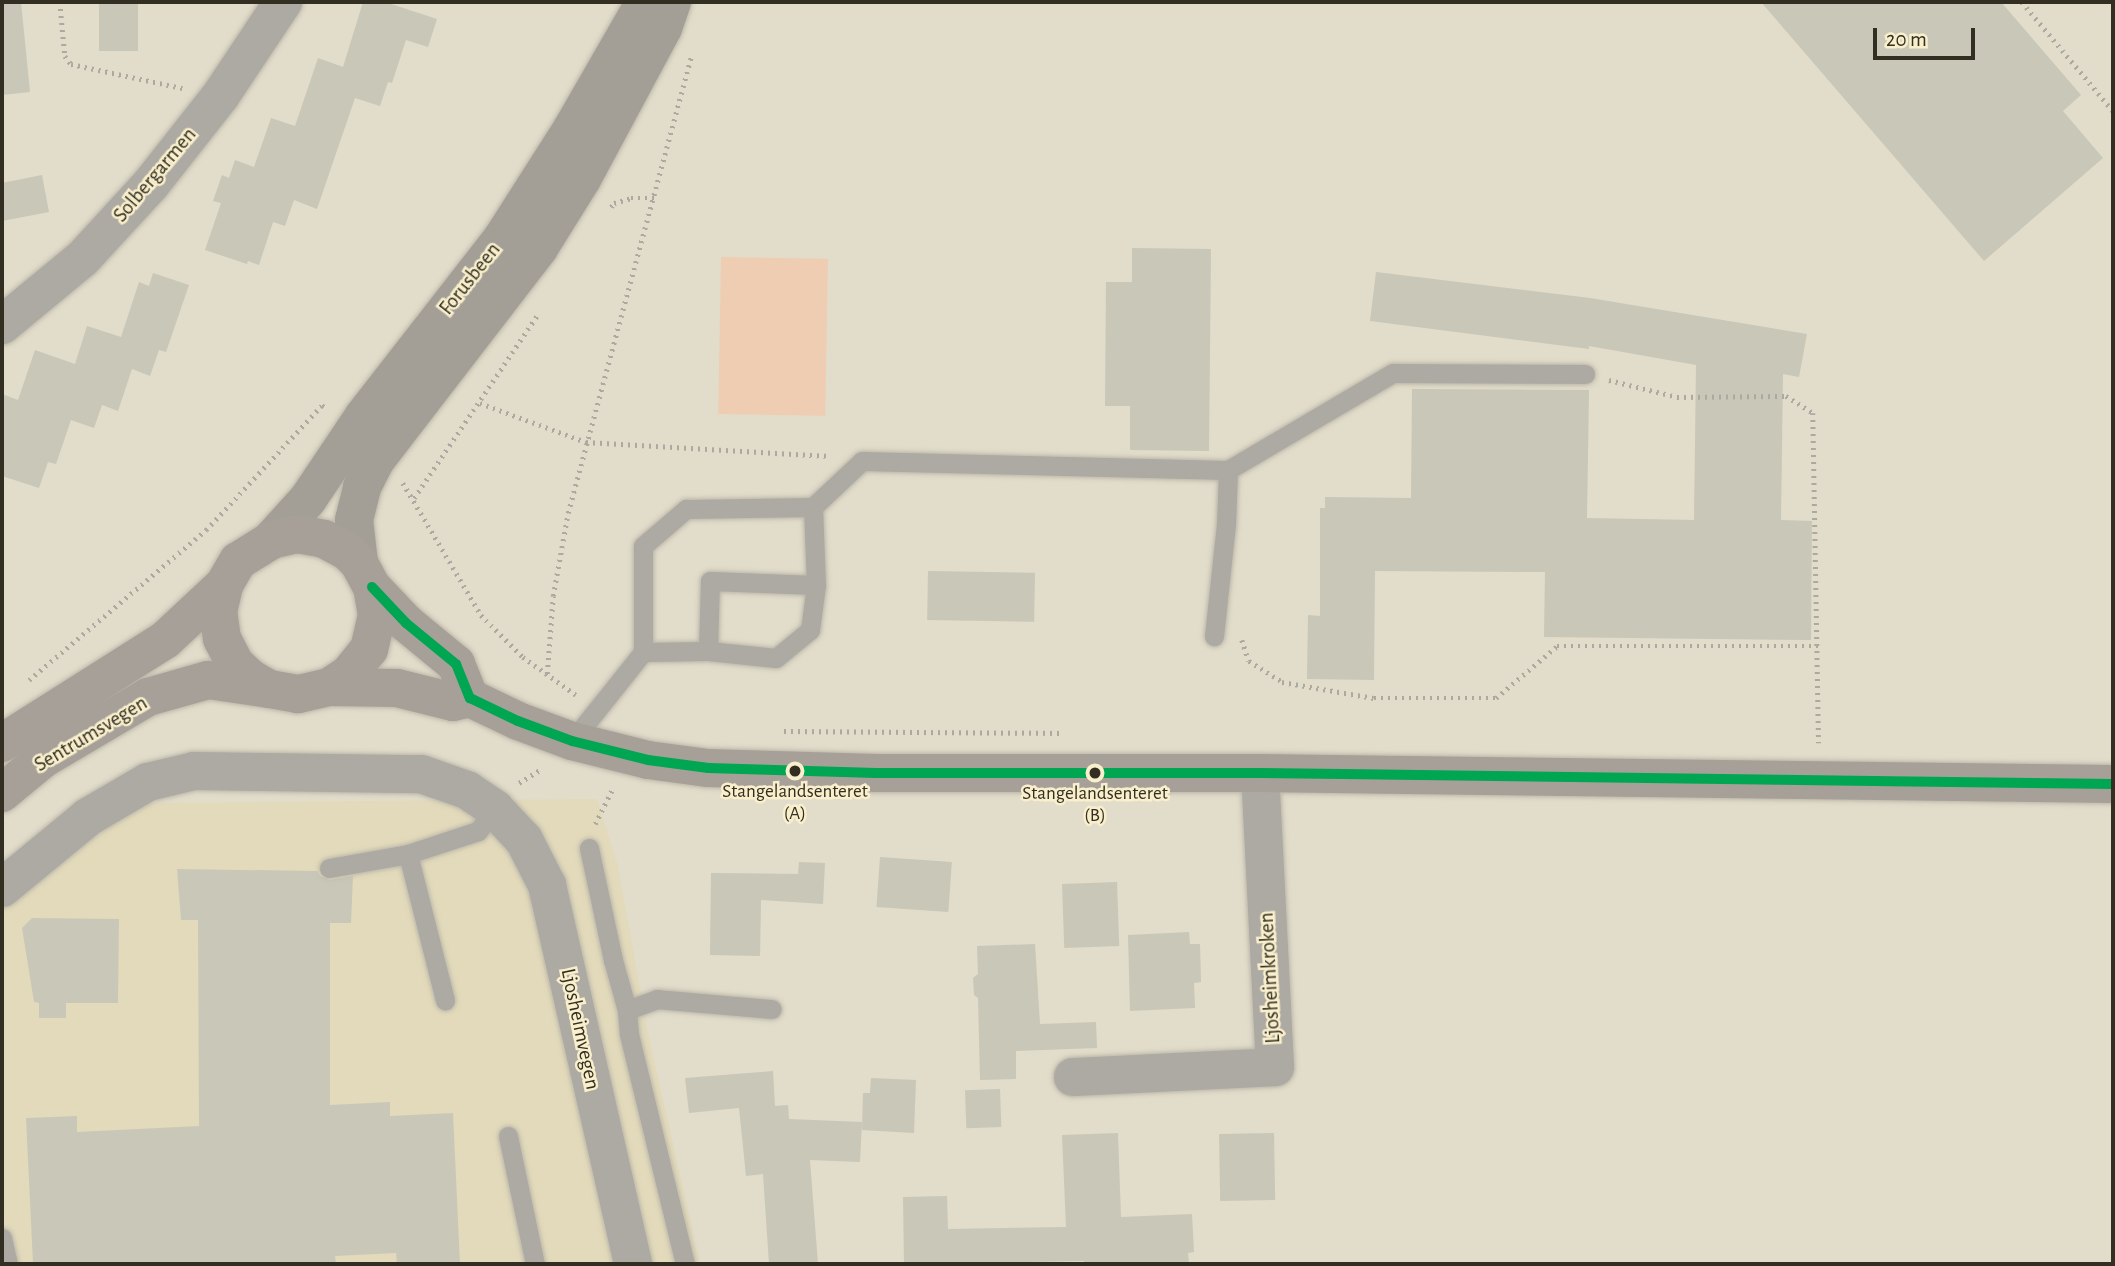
<!DOCTYPE html>
<html>
<head>
<meta charset="utf-8">
<style>
  body { margin:0 }
  #map { position:relative; width:2115px; height:1266px; overflow:hidden; background:#e2dcca; font-family:"Alegreya Sans",sans-serif }
  div>[style] { position:absolute }
  [style*='--x'] { left:calc(var(--x)*1px); top:calc(var(--y)*1px); width:calc(var(--w)*1px); rotate:calc(var(--a)*1deg) }
  .built>* { inset:0; background:#e3dabb }
  .green>* { inset:0; background:#eecdb3; transform-origin:0 0 }
  .building>* { inset:0; background:#c9c7b8; transform-origin:0 0 }
  .path>* { height:4.5px; margin-top:-2.25px; transform-origin:0; background:repeating-linear-gradient(90deg,#ada9a1 0 2px,transparent 0 7px) }
  .roads { filter:drop-shadow(0 0 2px #bcb8aa) drop-shadow(0 0 2px #bcb8aa) }
  .lane>* { height:19px; margin:-9.5px; padding:0 9.5px; transform-origin:9.5px; border-radius:9.5px; background:#ada9a3 }
  .street>* { height:38px; margin:-19px; padding:0 19px; transform-origin:19px; border-radius:19px; background:#ada9a3 }
  .secondary>* { height:38px; margin:-19px; padding:0 19px; transform-origin:19px; border-radius:19px; background:#a39f97 }
  .primary>* { height:38px; margin:-19px; padding:0 19px; transform-origin:19px; border-radius:19px; background:#a6a098 }
  .bus-1>* { height:10px; margin:-5px; padding:0 5px; transform-origin:5px; border-radius:5px; background:#00a651 }
  .dots>* { width:19px; height:19px; translate:-50% -50%; box-sizing:border-box; border:4px solid #f9efcc; border-radius:50% }
  span { translate:-50% -50%; white-space:nowrap; text-align:center; line-height:1.15; -webkit-text-stroke:5px #f9efcc; paint-order:stroke }
  .bus-label { font-size:19px; color:#322e21 }
  .street-label { font-size:21px; color:#322e21 }
  .frame { position:absolute; inset:0; border:4px solid #322e21; pointer-events:none }
  .scale { position:absolute; left:1873px; top:28px; width:102px; height:32px; box-sizing:border-box; border:4px solid #322e21; border-top:0; padding-left:9px; font-size:21px; line-height:24px; white-space:nowrap; color:#322e21; -webkit-text-stroke:5px #f9efcc; paint-order:stroke }
</style>
</head>
<body>
<div id="map">
  <div class="built">
    <div style="clip-path:polygon(597px 799px,618px 866px,648px 1033px,700px 1264px,2px 1264px,2px 905px,132px 803px)"></div>
  </div>
  <div class="green">
    <div style="left:721px;top:257px;width:107px;height:157px;rotate:1deg"></div>
  </div>
  <div class="building">
    <div style="clip-path:polygon(2px 2px,21px 2px,30px 92px,2px 95px)"></div>
    <div style="left:99px;top:2px;width:39px;height:49px"></div>
    <div style="clip-path:polygon(363px 2px,385px 2px,437px 19px,428px 47px,406px 40px,392px 83px,388px 82px,380px 106px,355px 98px,317px 209px,294px 200px,285px 226px,273px 222px,259px 265px,248px 261px,247px 264px,205px 250px,221px 203px,213px 201px,222px 175px,229px 178px,235px 160px,254px 167px,271px 118px,295px 126px,318px 58px,343px 67px)"></div>
    <div style="clip-path:polygon(1761px 2px,2001px 2px,2081px 95px,2063px 111px,2103px 158px,1984px 261px)"></div>
    <div style="clip-path:polygon(42px 175px,49px 212px,2px 221px,2px 183px)"></div>
    <div style="clip-path:polygon(1132px 248px,1211px 249px,1209px 451px,1130px 450px,1130px 406px,1105px 406px,1106px 282px,1132px 282px)"></div>
    <div style="clip-path:polygon(1376px 272px,1590px 298px,1807px 334px,1799px 377px,1783px 374px,1781px 520px,1812px 521px,1811px 640px,1544px 637px,1545px 572px,1375px 571px,1374px 680px,1307px 679px,1308px 615px,1320px 616px,1320px 508px,1325px 508px,1325px 497px,1411px 498px,1412px 389px,1589px 390px,1587px 518px,1694px 520px,1696px 365px,1589px 346px,1589px 349px,1370px 321px)"></div>
    <div style="clip-path:polygon(153px 273px,189px 285px,166px 352px,159px 350px,150px 376px,132px 369px,118px 411px,102px 405px,94px 428px,71px 420px,56px 464px,48px 462px,39px 488px,2px 476px,2px 394px,18px 400px,35px 350px,75px 364px,87px 326px,121px 337px,139px 282px,149px 286px)"></div>
    <div style="left:928px;top:571px;width:107px;height:49px;rotate:1deg"></div>
    <div style="left:880px;top:857px;width:72px;height:50px;rotate:4deg"></div>
    <div style="clip-path:polygon(799px 862px,825px 863px,823px 904px,761px 900px,760px 956px,710px 955px,711px 873px,798px 874px)"></div>
    <div style="clip-path:polygon(177px 869px,317px 871px,320px 876px,330px 880px,353px 876px,351px 923px,330px 923px,330px 1105px,390px 1102px,390px 1116px,453px 1113px,460px 1264px,397px 1264px,396px 1253px,335px 1256px,336px 1264px,33px 1264px,26px 1118px,77px 1116px,77px 1132px,199px 1126px,198px 920px,181px 920px)"></div>
    <div style="left:1117px;top:882px;width:64px;height:55px;rotate:88deg"></div>
    <div style="clip-path:polygon(32px 918px,119px 919px,118px 1003px,66px 1003px,66px 1018px,39px 1018px,39px 1003px,34px 1002px,22px 928px)"></div>
    <div style="clip-path:polygon(1189px 932px,1190px 944px,1200px 944px,1201px 982px,1194px 983px,1195px 1008px,1130px 1011px,1128px 935px)"></div>
    <div style="clip-path:polygon(1035px 944px,1040px 1024px,1096px 1022px,1097px 1048px,1016px 1051px,1016px 1079px,980px 1080px,978px 998px,974px 995px,973px 978px,978px 974px,977px 946px)"></div>
    <div style="clip-path:polygon(773px 1071px,775px 1106px,788px 1105px,789px 1119px,862px 1122px,860px 1162px,810px 1160px,818px 1264px,769px 1264px,763px 1174px,746px 1176px,739px 1108px,689px 1113px,685px 1078px)"></div>
    <div style="clip-path:polygon(871px 1078px,916px 1080px,914px 1133px,862px 1130px,863px 1093px,870px 1093px)"></div>
    <div style="left:1000px;top:1089px;width:38px;height:35px;rotate:88deg"></div>
    <div style="clip-path:polygon(1118px 1133px,1121px 1217px,1192px 1214px,1194px 1252px,1188px 1253px,1189px 1264px,1084px 1264px,1084px 1261px,904px 1264px,903px 1197px,947px 1196px,948px 1229px,1066px 1227px,1062px 1135px)"></div>
    <div style="left:1274px;top:1133px;width:67px;height:55px;rotate:89deg"></div>
  </div>
  <div class="path">
    <div style="--x:60;--y:2;--w:54;--a:84.7"></div>
    <div style="--x:65;--y:56;--w:10;--a:53"></div>
    <div style="--x:71;--y:64;--w:114;--a:12.2"></div>
    <div style="--x:2022;--y:2;--w:142;--a:50.1"></div>
    <div style="--x:611;--y:207;--w:5;--a:-53"></div>
    <div style="--x:614;--y:203;--w:18;--a:-16"></div>
    <div style="--x:631;--y:198;--w:24;--a:0"></div>
    <div style="--x:1609;--y:380;--w:70;--a:14"></div>
    <div style="--x:1677;--y:397;--w:109;--a:-0.5"></div>
    <div style="--x:1786;--y:396;--w:32;--a:32"></div>
    <div style="--x:1813;--y:413;--w:330;--a:89"></div>
    <div style="--x:480;--y:403;--w:113;--a:20.2"></div>
    <div style="--x:586;--y:442;--w:244;--a:3.3"></div>
    <div style="--x:403;--y:483;--w:153;--a:59.4"></div>
    <div style="--x:481;--y:615;--w:59;--a:45"></div>
    <div style="--x:523;--y:657;--w:65;--a:35.6"></div>
    <div style="--x:414;--y:498;--w:223;--a:-56"></div>
    <div style="--x:1242;--y:640;--w:22;--a:72"></div>
    <div style="--x:1249;--y:661;--w:39;--a:32"></div>
    <div style="--x:1282;--y:682;--w:93;--a:9.9"></div>
    <div style="--x:1374;--y:698;--w:122;--a:0"></div>
    <div style="--x:1496;--y:698;--w:80;--a:-40.4"></div>
    <div style="--x:1557;--y:646;--w:261;--a:0"></div>
    <div style="--x:547;--y:674;--w:78;--a:-85.6"></div>
    <div style="--x:553;--y:596;--w:84;--a:-79.8"></div>
    <div style="--x:568;--y:513;--w:472;--a:-74.9"></div>
    <div style="--x:29;--y:680;--w:232;--a:-40.3"></div>
    <div style="--x:206;--y:530;--w:171;--a:-47.1"></div>
    <div style="--x:322;--y:405;--w:6;--a:45"></div>
    <div style="--x:784;--y:731;--w:278;--a:0.4"></div>
    <div style="--x:519;--y:783;--w:26;--a:-32"></div>
    <div style="--x:595;--y:824;--w:40;--a:-63.4"></div>
  </div>
  <div class="roads">
    <div class="lane">
      <div style="--x:1228;--y:470;--w:191;--a:-30.5"></div>
      <div style="--x:1393;--y:373;--w:192;--a:0.3"></div>
      <div style="--x:708;--y:651;--w:70;--a:-88.4"></div>
      <div style="--x:710;--y:581;--w:106;--a:2.2"></div>
      <div style="--x:643;--y:652;--w:65;--a:-0.9"></div>
      <div style="--x:708;--y:651;--w:68;--a:5.9"></div>
      <div style="--x:776;--y:658;--w:44;--a:-39.5"></div>
      <div style="--x:810;--y:630;--w:45;--a:-82.4"></div>
      <div style="--x:816;--y:585;--w:78;--a:-92.2"></div>
      <div style="--x:572;--y:741;--w:114;--a:-51.4"></div>
      <div style="--x:643;--y:652;--w:106;--a:-90"></div>
      <div style="--x:643;--y:546;--w:57;--a:-40.7"></div>
      <div style="--x:686;--y:509;--w:127;--a:-0.9"></div>
      <div style="--x:813;--y:507;--w:67;--a:-43.2"></div>
      <div style="--x:862;--y:461;--w:366;--a:1.4"></div>
      <div style="--x:1228;--y:470;--w:54;--a:92.1"></div>
      <div style="--x:1226;--y:524;--w:113;--a:96.1"></div>
      <div style="--x:589;--y:848;--w:115;--a:77.9"></div>
      <div style="--x:613;--y:960;--w:52;--a:74.4"></div>
      <div style="--x:408;--y:854;--w:151;--a:75.8"></div>
      <div style="--x:329;--y:868;--w:80;--a:-10"></div>
      <div style="--x:408;--y:854;--w:74;--a:-18.2"></div>
      <div style="--x:478;--y:831;--w:28;--a:-52"></div>
      <div style="--x:508;--y:1136;--w:131;--a:78.1"></div>
      <div style="--x:2;--y:1238;--w:27;--a:77"></div>
      <div style="--x:685;--y:1264;--w:237;--a:-103.7"></div>
      <div style="--x:629;--y:1034;--w:24;--a:-95"></div>
      <div style="--x:627;--y:1010;--w:32;--a:-20"></div>
      <div style="--x:657;--y:999;--w:115;--a:5"></div>
    </div>
    <div class="street">
      <div style="--x:2;--y:325;--w:105;--a:-39.6"></div>
      <div style="--x:83;--y:258;--w:100;--a:-47.4"></div>
      <div style="--x:151;--y:184;--w:113;--a:-51.8"></div>
      <div style="--x:221;--y:95;--w:112;--a:-56.3"></div>
      <div style="--x:2;--y:888;--w:112;--a:-39.5"></div>
      <div style="--x:88;--y:817;--w:69;--a:-30.3"></div>
      <div style="--x:148;--y:782;--w:47;--a:-13.4"></div>
      <div style="--x:194;--y:771;--w:227;--a:0.8"></div>
      <div style="--x:421;--y:774;--w:49;--a:19.2"></div>
      <div style="--x:467;--y:790;--w:34;--a:34"></div>
      <div style="--x:495;--y:809;--w:42;--a:46.9"></div>
      <div style="--x:524;--y:840;--w:51;--a:62.9"></div>
      <div style="--x:547;--y:885;--w:389;--a:77.2"></div>
      <div style="--x:1073;--y:1077;--w:202;--a:-2.8"></div>
      <div style="--x:1275;--y:1067;--w:294;--a:-92.9"></div>
    </div>
    <div class="secondary">
      <div style="--x:271;--y:540;--w:55;--a:-47.9"></div>
      <div style="--x:308;--y:499;--w:99;--a:-56.1"></div>
      <div style="--x:363;--y:417;--w:228;--a:-52.1"></div>
      <div style="--x:503;--y:237;--w:130;--a:-57.5"></div>
      <div style="--x:573;--y:127;--w:144;--a:-60.1"></div>
      <div style="--x:359;--y:563;--w:43;--a:-96.6"></div>
      <div style="--x:354;--y:520;--w:34;--a:-76"></div>
      <div style="--x:362;--y:487;--w:29;--a:-63"></div>
      <div style="--x:375;--y:461;--w:269;--a:-52.4"></div>
      <div style="--x:539;--y:248;--w:81;--a:-58.1"></div>
      <div style="--x:582;--y:179;--w:171;--a:-61.8"></div>
      <div style="--x:663;--y:28;--w:28;--a:-71"></div>
    </div>
    <div class="primary">
      <div style="--x:372;--y:587;--w:50;--a:46.6"></div>
      <div style="--x:406;--y:623;--w:65;--a:39.4"></div>
      <div style="--x:456;--y:664;--w:37;--a:68"></div>
      <div style="--x:470;--y:698;--w:53;--a:25.6"></div>
      <div style="--x:518;--y:721;--w:58;--a:20.3"></div>
      <div style="--x:572;--y:741;--w:78;--a:14"></div>
      <div style="--x:648;--y:760;--w:61;--a:7.6"></div>
      <div style="--x:708;--y:768;--w:168;--a:1.7"></div>
      <div style="--x:876;--y:773;--w:384;--a:0"></div>
      <div style="--x:1260;--y:773;--w:853;--a:0.74"></div>
      <div style="--x:329;--y:687;--w:68;--a:0.8"></div>
      <div style="--x:397;--y:688;--w:58;--a:14"></div>
      <div style="--x:453;--y:702;--w:17;--a:-13"></div>
      <div style="--x:2;--y:743;--w:193;--a:-32.3"></div>
      <div style="--x:165;--y:640;--w:81;--a:-43"></div>
      <div style="--x:224;--y:585;--w:28;--a:-60"></div>
      <div style="--x:238;--y:561;--w:39;--a:-32"></div>
      <div style="--x:271;--y:540;--w:27;--a:-13"></div>
      <div style="--x:297;--y:534;--w:27;--a:10"></div>
      <div style="--x:324;--y:539;--w:27;--a:28"></div>
      <div style="--x:348;--y:552;--w:16;--a:45"></div>
      <div style="--x:359;--y:563;--w:27;--a:62"></div>
      <div style="--x:372;--y:587;--w:28;--a:80"></div>
      <div style="--x:377;--y:615;--w:35;--a:103"></div>
      <div style="--x:369;--y:649;--w:32;--a:129"></div>
      <div style="--x:349;--y:674;--w:24;--a:147"></div>
      <div style="--x:329;--y:687;--w:32;--a:167"></div>
      <div style="--x:298;--y:694;--w:29;--a:-170"></div>
      <div style="--x:269;--y:689;--w:22;--a:-150"></div>
      <div style="--x:250;--y:678;--w:21;--a:-137"></div>
      <div style="--x:235;--y:664;--w:28;--a:-117"></div>
      <div style="--x:222;--y:639;--w:27;--a:-98"></div>
      <div style="--x:218;--y:612;--w:28;--a:-77"></div>
      <div style="--x:2;--y:793;--w:53;--a:-39.7"></div>
      <div style="--x:43;--y:759;--w:122;--a:-30.6"></div>
      <div style="--x:148;--y:697;--w:62;--a:-15.8"></div>
      <div style="--x:208;--y:680;--w:62;--a:8.4"></div>
    </div>
  </div>
  <div class="bus-1">
    <div style="--x:372;--y:587;--w:50;--a:46.6"></div>
    <div style="--x:406;--y:623;--w:65;--a:39.4"></div>
    <div style="--x:456;--y:664;--w:37;--a:68"></div>
    <div style="--x:470;--y:698;--w:53;--a:25.6"></div>
    <div style="--x:518;--y:721;--w:58;--a:20.3"></div>
    <div style="--x:572;--y:741;--w:78;--a:14"></div>
    <div style="--x:648;--y:760;--w:61;--a:7.6"></div>
    <div style="--x:708;--y:768;--w:168;--a:1.7"></div>
    <div style="--x:876;--y:773;--w:384;--a:0"></div>
    <div style="--x:1260;--y:773;--w:853;--a:0.74"></div>
  </div>
  <div class="dots">
    <div style="left:795px;top:771px;background:#322e21"></div>
    <div style="left:1095px;top:773px;background:#322e21"></div>
  </div>
  <div class="bus-label">
    <span style="left:795px;top:803px">Stangelandsenteret<br>(A)</span>
    <span style="left:1095px;top:805px">Stangelandsenteret<br>(B)</span>
  </div>
  <div class="street-label">
    <span style="left:155px;top:175px;rotate:-50deg">Solbergarmen</span>
    <span style="left:470px;top:279px;rotate:-52deg">Forusbeen</span>
    <span style="left:91px;top:734px;rotate:-31deg">Sentrumsvegen</span>
    <span style="left:1270px;top:978px;rotate:-93deg">Ljosheimkroken</span>
    <span style="left:580px;top:1029px;rotate:78deg">Ljosheimvegen</span>
  </div>
  <div class="frame"></div>
  <div class="scale">20 m</div>
</div>
</body>
</html>
